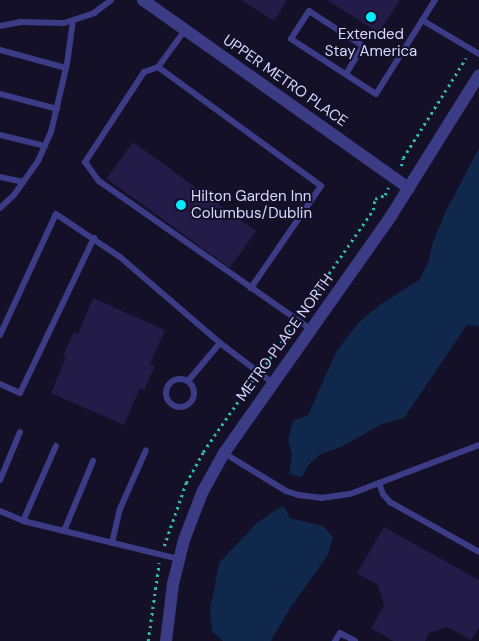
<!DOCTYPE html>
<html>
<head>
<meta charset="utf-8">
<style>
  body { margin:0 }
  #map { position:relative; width:479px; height:641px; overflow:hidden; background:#131027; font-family:"DM Sans",sans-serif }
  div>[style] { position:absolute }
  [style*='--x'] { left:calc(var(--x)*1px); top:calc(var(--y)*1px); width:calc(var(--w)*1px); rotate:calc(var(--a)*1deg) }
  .water>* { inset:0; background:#0f284c }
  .building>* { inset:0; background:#231c48; transform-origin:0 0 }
  .path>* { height:2.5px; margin-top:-1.25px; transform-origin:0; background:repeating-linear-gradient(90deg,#30b9ad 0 2.5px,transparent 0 6.5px) }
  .service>* { height:6px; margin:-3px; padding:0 3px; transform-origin:3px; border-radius:3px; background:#3c3b86 }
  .service>.ring { margin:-3px; padding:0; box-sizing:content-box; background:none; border:6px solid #3c3b86; border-radius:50% }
  .minor>* { height:12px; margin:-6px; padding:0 6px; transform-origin:6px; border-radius:6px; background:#3c3b86 }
  .dots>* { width:14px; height:14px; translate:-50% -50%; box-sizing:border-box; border:2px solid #131027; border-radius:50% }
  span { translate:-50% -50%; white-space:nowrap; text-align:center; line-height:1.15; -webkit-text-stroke:4px #131027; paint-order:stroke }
  .poi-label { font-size:15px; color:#d9d6ff }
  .left { translate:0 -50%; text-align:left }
  .street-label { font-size:15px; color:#d9d6ff }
</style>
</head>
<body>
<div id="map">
  <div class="water">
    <div style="clip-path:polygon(479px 148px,479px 326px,467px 325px,404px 418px,382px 424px,343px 446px,319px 455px,307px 467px,302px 477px,289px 474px,292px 455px,288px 440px,293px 421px,308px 415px,336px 352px,359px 322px,381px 304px,419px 280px,428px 263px,433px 242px,445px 213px)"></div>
    <div style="clip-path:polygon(284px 506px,290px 518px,323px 526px,333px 537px,328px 555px,290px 608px,271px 641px,223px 641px,212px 631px,210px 610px,219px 563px,257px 523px,271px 513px)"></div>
  </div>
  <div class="building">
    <div style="clip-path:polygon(241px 0,287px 0,274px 21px)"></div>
    <div style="clip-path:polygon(327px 0,400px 0,379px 33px)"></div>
    <div style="left:133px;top:142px;width:152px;height:45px;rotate:36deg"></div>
    <div style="clip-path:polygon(93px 298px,165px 330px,150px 364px,155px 366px,144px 390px,140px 388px,124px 425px,51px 393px,66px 357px,63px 356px,74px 332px,78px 334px)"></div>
    <div style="clip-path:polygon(384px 527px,479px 580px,479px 627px,471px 640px,447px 627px,429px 633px,425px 641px,393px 641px,371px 628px,384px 606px,378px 585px,357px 573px)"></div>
  </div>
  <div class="path">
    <div style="--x:401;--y:166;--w:8;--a:-76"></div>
    <div style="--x:403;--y:158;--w:118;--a:-57.8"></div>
    <div style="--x:303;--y:311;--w:123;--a:-55.3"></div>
    <div style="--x:373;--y:210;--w:11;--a:-80"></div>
    <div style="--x:375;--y:199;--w:11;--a:-22"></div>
    <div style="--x:385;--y:195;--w:8;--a:-67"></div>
    <div style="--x:266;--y:364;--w:44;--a:-55.2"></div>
    <div style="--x:164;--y:546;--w:67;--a:-70.8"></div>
    <div style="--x:186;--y:483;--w:35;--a:-61"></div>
    <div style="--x:203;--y:452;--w:88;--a:-55.2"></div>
    <div style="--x:148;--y:641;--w:79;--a:-82"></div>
  </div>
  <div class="service">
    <div style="--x:422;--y:20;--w:66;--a:30.8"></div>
    <div style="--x:0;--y:26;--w:20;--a:-11"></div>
    <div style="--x:20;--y:22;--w:44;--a:1.3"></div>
    <div style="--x:64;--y:23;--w:32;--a:-18"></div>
    <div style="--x:94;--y:13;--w:21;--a:-37"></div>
    <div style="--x:185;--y:30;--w:46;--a:126.1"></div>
    <div style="--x:158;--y:67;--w:15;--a:160"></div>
    <div style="--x:144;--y:72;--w:108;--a:123.2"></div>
    <div style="--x:85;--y:162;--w:24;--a:54"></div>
    <div style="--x:99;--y:181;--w:260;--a:35"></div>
    <div style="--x:0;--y:50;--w:68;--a:15.3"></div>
    <div style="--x:158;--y:67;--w:202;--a:36.1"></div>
    <div style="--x:321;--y:186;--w:124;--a:124.5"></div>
    <div style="--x:346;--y:74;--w:33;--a:-59"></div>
    <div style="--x:363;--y:46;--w:64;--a:-147.1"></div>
    <div style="--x:309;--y:11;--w:33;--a:123"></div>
    <div style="--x:291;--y:39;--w:101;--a:32.9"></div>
    <div style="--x:376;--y:94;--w:111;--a:-57.9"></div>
    <div style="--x:0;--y:94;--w:59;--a:14.7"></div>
    <div style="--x:0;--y:135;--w:46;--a:13.7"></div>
    <div style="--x:0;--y:177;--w:24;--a:12"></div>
    <div style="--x:0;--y:208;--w:19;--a:-43"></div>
    <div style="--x:14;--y:195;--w:42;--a:-54.8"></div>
    <div style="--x:38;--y:161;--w:32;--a:-66"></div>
    <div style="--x:51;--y:132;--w:70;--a:-76.8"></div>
    <div style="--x:67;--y:64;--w:44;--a:-82.2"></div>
    <div style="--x:0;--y:335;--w:133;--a:-65.2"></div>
    <div style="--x:56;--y:214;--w:77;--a:33.9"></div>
    <div style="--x:120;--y:257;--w:132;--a:40.7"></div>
    <div style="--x:220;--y:343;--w:68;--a:37.2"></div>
    <div class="ring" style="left:166px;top:379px;width:22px;height:22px"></div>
    <div style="--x:188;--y:381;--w:50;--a:-49.9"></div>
    <div style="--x:0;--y:384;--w:22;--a:24"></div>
    <div style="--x:20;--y:393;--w:172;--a:-64.5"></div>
    <div style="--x:224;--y:453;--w:73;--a:31.5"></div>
    <div style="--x:286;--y:491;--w:13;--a:18"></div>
    <div style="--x:298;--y:495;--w:23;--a:7"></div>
    <div style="--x:321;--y:498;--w:29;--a:-8"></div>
    <div style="--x:350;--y:494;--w:138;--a:-20.8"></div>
    <div style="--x:0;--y:480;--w:52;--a:-67.4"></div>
    <div style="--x:379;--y:483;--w:12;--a:70"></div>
    <div style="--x:383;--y:494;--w:11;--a:49"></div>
    <div style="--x:390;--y:502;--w:102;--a:29.3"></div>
    <div style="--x:0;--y:511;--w:25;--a:23"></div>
    <div style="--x:23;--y:521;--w:161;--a:13.7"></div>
    <div style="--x:23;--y:521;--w:82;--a:-66.3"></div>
    <div style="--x:64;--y:531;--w:76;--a:-67.5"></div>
    <div style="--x:112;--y:543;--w:35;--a:-77"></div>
    <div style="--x:120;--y:509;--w:64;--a:-66.2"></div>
    <div style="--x:335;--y:641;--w:9;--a:-58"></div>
    <div style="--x:340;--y:633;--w:17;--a:28"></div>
  </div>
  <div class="minor">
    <div style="--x:143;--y:0;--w:326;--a:35.3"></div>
    <div style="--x:166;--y:641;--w:57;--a:-83"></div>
    <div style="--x:173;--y:584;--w:45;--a:-76"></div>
    <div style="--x:184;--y:540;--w:50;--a:-69"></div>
    <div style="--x:202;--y:493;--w:46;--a:-61.2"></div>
    <div style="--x:224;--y:453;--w:290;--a:-54.8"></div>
    <div style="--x:391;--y:216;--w:166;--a:-58"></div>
  </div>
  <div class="dots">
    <div style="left:371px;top:17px;background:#03ecfe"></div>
    <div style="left:181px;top:205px;background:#03ecfe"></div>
  </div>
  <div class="poi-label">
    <span style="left:371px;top:43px">Extended<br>Stay America</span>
    <span class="left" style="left:191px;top:205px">Hilton Garden Inn<br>Columbus/Dublin</span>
  </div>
  <div class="street-label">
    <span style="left:285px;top:81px;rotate:35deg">UPPER METRO PLACE</span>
    <span style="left:285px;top:338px;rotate:-54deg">METRO PLACE NORTH</span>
  </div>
</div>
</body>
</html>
